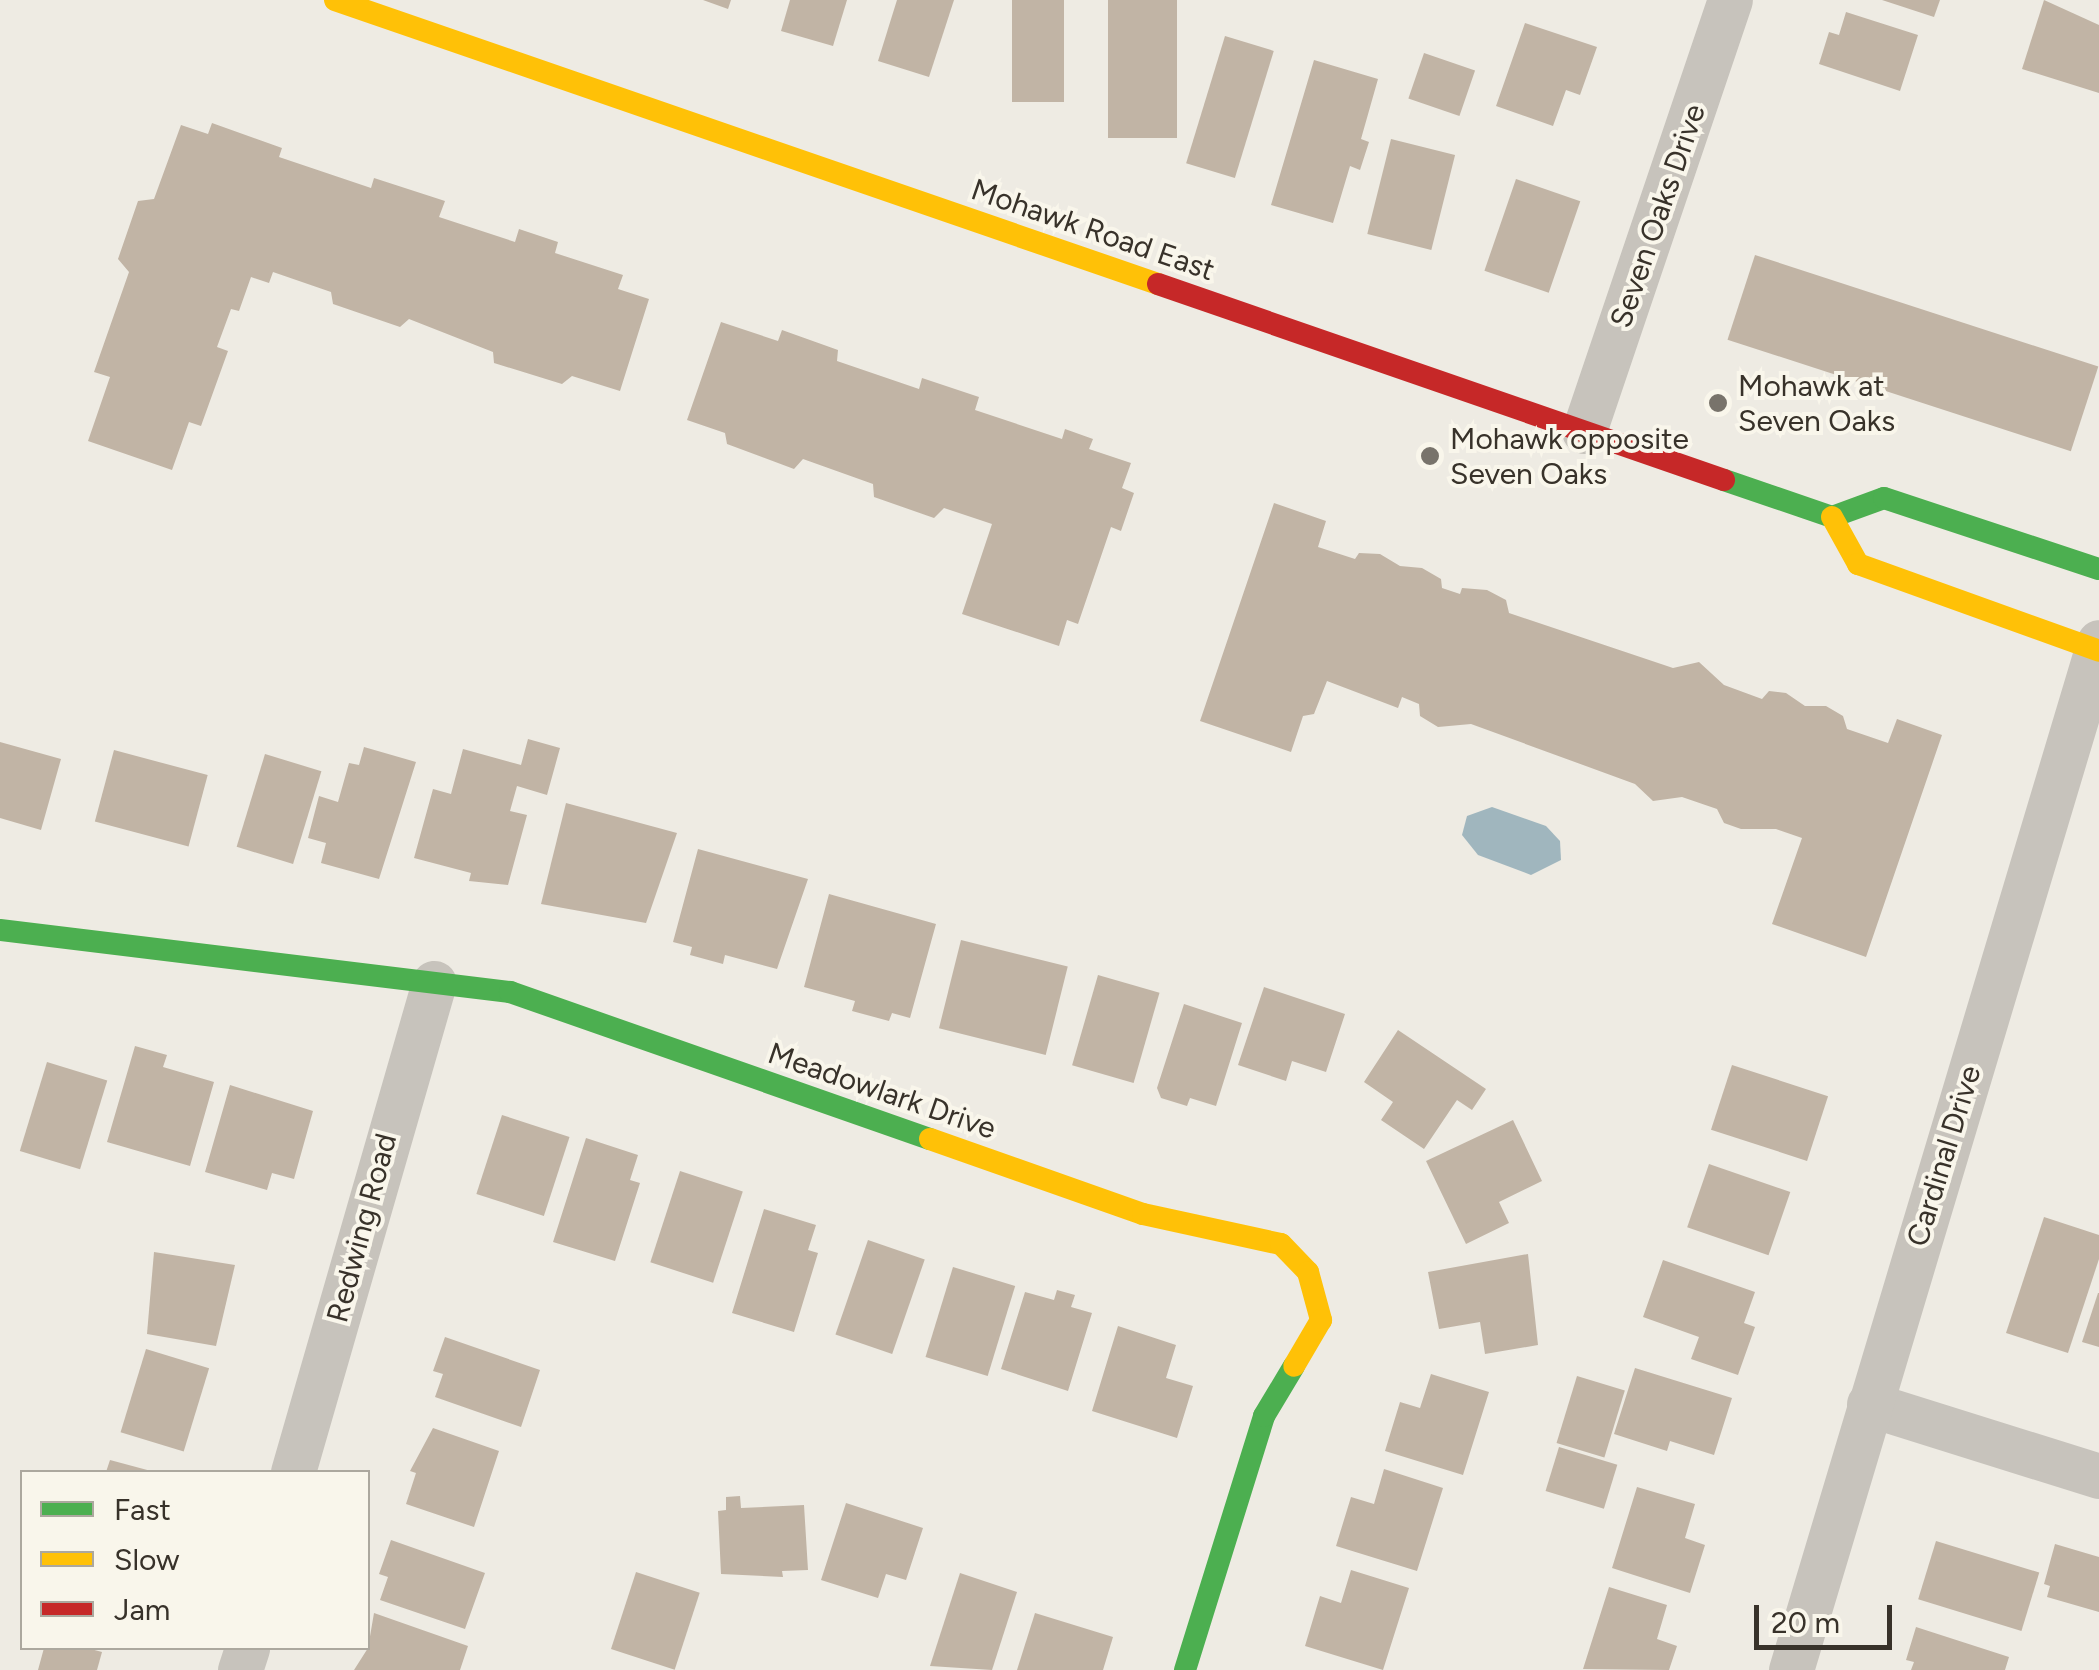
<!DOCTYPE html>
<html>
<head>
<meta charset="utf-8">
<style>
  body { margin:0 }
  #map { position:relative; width:2099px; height:1670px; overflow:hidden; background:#eeebe3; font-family:Figtree,sans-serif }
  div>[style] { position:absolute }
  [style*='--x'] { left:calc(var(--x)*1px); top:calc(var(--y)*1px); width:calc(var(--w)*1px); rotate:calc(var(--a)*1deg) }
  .water>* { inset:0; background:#a0b6be }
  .building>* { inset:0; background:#c1b4a5; transform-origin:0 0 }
  .street>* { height:45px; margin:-22.5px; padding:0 22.5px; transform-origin:22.5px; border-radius:22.5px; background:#c7c3bc }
  .fast>* { height:22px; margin:-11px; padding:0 11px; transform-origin:11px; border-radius:11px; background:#4caf50 }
  .slow>* { height:22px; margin:-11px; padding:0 11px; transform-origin:11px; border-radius:11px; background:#ffc107 }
  .jam>* { height:22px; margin:-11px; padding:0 11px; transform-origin:11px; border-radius:11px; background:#c62828 }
  .dots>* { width:28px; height:28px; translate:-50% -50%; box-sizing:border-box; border:5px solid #f9f6eb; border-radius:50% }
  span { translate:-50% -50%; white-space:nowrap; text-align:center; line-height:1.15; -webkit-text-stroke:8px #f9f6eb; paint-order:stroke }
  .street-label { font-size:30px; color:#38322a }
  .poi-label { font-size:30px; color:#38322a }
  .left { translate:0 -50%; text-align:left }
  .legend { position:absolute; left:20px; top:1470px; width:350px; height:180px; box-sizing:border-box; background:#f9f6eb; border:2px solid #aca89e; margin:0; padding:12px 18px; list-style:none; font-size:30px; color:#38322a }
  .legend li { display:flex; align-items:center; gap:20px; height:50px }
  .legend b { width:50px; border:2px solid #aca89e }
  .scale { position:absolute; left:1754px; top:1605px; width:138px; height:45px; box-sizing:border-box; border:5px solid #38322a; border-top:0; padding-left:12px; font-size:30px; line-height:35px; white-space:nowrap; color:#38322a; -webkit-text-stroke:8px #f9f6eb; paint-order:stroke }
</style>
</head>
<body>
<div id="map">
  <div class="water">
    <div style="clip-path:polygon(1492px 807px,1546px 826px,1560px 841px,1561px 860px,1531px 875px,1478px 855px,1462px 835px,1467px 816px)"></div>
  </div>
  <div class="building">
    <div style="clip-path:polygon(703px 0,731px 0,728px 9px)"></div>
    <div style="clip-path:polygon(790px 0,847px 0,833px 46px,781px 31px)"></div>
    <div style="clip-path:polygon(897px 0,954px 0,929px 77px,878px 61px)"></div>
    <div style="left:1012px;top:0;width:52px;height:102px"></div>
    <div style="left:1108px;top:0;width:69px;height:138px"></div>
    <div style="clip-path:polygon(1882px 0,1940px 0,1934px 17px)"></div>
    <div style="clip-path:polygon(2044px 0,2099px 25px,2099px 93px,2022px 69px)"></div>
    <div style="clip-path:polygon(1846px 12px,1918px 35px,1900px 91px,1819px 64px,1829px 32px,1839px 35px)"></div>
    <div style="clip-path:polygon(1525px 23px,1597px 47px,1580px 95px,1566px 90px,1553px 126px,1496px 106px)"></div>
    <div style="left:1225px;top:36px;width:51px;height:133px;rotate:17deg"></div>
    <div style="left:1424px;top:53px;width:54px;height:48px;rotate:19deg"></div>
    <div style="clip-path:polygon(1314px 60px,1378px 79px,1361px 139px,1369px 142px,1360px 170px,1350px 166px,1333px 223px,1271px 205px)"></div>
    <div style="clip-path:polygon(212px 123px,282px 148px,279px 157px,371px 188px,374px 178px,445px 201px,439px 217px,515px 242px,519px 229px,558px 242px,555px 253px,623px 275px,618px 289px,649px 299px,620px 391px,572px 376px,562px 384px,494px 363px,493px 352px,409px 319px,400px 327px,333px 304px,331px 292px,273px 272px,269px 283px,251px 277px,239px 311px,231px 309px,217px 347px,228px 351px,201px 426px,189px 422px,172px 470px,88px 441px,110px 377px,94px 372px,129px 272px,118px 259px,138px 201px,154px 199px,181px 125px,208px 134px)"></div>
    <div style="left:1391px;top:139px;width:66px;height:98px;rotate:14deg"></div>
    <div style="left:1516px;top:179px;width:68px;height:97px;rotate:19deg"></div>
    <div style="left:1755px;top:255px;width:361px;height:89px;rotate:18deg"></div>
    <div style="clip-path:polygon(721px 322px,778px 341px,782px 330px,838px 350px,837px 361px,919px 389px,922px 378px,979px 397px,975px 410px,1062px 439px,1065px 429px,1093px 439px,1089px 449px,1131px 463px,1122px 488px,1134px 493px,1121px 531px,1111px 527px,1078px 624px,1067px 620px,1059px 646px,962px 614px,992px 524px,944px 508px,934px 518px,874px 497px,873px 484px,803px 459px,794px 469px,727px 444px,725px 433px,687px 420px)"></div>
    <div style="clip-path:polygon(1274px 503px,1326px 521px,1318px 547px,1355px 559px,1359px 553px,1380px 554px,1400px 566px,1422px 568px,1441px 579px,1442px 588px,1460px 594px,1462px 588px,1487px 590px,1506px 600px,1509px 613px,1673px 668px,1699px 662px,1724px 685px,1762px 699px,1769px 691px,1786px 693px,1805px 706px,1826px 706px,1843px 716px,1847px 729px,1888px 743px,1897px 719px,1942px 735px,1866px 957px,1772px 924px,1802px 838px,1776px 829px,1741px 829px,1724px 823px,1717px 809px,1682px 797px,1653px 801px,1635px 784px,1471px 724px,1438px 727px,1420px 716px,1419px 704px,1402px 697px,1398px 708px,1327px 681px,1314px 714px,1303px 716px,1291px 752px,1200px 721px)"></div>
    <div style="clip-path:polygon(528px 739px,560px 748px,547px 795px,517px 786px,510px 811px,527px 815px,508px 885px,469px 881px,471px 873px,414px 858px,433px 789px,451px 794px,463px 749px,521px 765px)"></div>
    <div style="clip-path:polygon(0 742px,61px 759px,41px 830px,0 818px)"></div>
    <div style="clip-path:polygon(364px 747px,416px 762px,379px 879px,321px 863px,326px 843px,308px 838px,319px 796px,338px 802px,349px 763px,359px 765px)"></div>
    <div style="left:114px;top:750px;width:97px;height:74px;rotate:15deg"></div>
    <div style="left:265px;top:754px;width:59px;height:97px;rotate:17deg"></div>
    <div style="clip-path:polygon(566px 803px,677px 833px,646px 923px,541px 904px)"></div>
    <div style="clip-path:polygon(698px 849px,808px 879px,777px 969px,725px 955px,723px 964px,690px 955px,692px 947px,673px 942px)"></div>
    <div style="clip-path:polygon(829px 894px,936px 924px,910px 1018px,892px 1013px,889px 1021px,852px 1011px,855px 1001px,804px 987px)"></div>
    <div style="left:961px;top:940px;width:110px;height:91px;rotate:14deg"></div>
    <div style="left:1098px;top:975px;width:64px;height:94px;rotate:16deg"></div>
    <div style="clip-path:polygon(1264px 987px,1345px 1014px,1326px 1072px,1292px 1061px,1286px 1081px,1238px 1065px)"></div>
    <div style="clip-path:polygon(1184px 1004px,1242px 1023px,1216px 1106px,1190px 1098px,1187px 1106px,1161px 1098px,1157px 1088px)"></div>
    <div style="clip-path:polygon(1398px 1030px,1486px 1089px,1472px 1110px,1457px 1100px,1424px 1149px,1381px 1120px,1393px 1102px,1364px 1082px)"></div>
    <div style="clip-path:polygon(135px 1046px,167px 1055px,163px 1067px,214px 1082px,190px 1166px,107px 1142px)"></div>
    <div style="left:47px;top:1062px;width:63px;height:93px;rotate:17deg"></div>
    <div style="left:1732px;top:1065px;width:101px;height:68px;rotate:18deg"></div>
    <div style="clip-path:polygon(230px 1085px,313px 1111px,294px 1179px,272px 1173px,267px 1190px,205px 1172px)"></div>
    <div style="left:502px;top:1115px;width:71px;height:83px;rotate:18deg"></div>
    <div style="clip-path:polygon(1513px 1120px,1542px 1181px,1499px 1202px,1509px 1223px,1466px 1244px,1426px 1161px)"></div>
    <div style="clip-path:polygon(586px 1138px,638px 1155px,630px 1180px,640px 1183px,615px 1261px,553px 1242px)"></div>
    <div style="left:1709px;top:1164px;width:86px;height:67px;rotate:19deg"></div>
    <div style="left:680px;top:1171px;width:66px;height:96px;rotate:18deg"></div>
    <div style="clip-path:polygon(764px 1209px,816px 1225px,808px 1250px,818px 1253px,794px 1332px,732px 1313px)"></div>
    <div style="clip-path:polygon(2044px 1217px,2099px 1235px,2099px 1259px,2068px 1353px,2006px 1333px)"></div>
    <div style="left:868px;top:1240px;width:60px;height:100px;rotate:19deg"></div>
    <div style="clip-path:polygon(154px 1252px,235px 1265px,216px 1346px,147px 1334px)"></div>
    <div style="clip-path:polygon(1528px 1254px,1538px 1345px,1485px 1354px,1480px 1322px,1439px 1329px,1428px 1272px)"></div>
    <div style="clip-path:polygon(1663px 1260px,1755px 1292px,1744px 1323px,1755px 1327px,1738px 1375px,1691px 1359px,1699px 1337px,1643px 1317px)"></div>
    <div style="left:953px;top:1267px;width:65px;height:94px;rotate:17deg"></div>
    <div style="clip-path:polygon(1057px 1290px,1075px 1295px,1071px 1307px,1092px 1313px,1068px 1391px,1001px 1369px,1025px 1292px,1054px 1300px)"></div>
    <div style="clip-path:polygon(2098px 1293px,2099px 1293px,2099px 1347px,2082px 1342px)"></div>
    <div style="clip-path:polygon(1118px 1326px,1176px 1345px,1166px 1378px,1193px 1386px,1177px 1438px,1092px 1411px)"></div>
    <div style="clip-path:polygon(445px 1337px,540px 1370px,521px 1427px,435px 1397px,443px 1374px,433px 1371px)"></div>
    <div style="left:146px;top:1349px;width:66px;height:87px;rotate:17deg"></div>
    <div style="clip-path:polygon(1635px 1368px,1732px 1398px,1714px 1455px,1670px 1441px,1667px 1451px,1614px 1434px)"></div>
    <div style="clip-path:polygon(1431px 1374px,1489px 1392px,1463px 1475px,1385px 1451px,1400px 1402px,1420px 1408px)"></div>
    <div style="left:1577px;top:1376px;width:50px;height:70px;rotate:17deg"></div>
    <div style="clip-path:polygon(433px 1428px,499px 1451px,474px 1527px,406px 1504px,416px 1473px,410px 1471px)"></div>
    <div style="left:1559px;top:1447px;width:61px;height:46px;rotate:17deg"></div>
    <div style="clip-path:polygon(110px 1460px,151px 1471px,151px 1472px,106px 1472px)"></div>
    <div style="clip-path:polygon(1384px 1469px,1443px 1488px,1417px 1571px,1336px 1546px,1351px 1497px,1374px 1504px)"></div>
    <div style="clip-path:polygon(1637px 1487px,1695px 1504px,1685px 1538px,1705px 1545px,1690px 1593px,1612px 1568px)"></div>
    <div style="clip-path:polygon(740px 1496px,741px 1508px,804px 1505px,808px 1570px,782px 1571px,783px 1577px,721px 1574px,718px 1511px,726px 1510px,726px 1497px)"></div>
    <div style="clip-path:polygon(846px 1503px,923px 1528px,906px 1580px,886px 1574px,878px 1598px,821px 1580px)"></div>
    <div style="clip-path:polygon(391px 1540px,485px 1573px,465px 1629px,380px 1600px,388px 1577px,379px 1574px)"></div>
    <div style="left:1936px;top:1541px;width:108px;height:61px;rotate:17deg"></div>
    <div style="clip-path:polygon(2055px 1544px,2099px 1557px,2099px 1612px,2047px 1597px,2050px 1586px,2044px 1584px)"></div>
    <div style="clip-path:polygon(1351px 1570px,1409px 1588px,1383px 1670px,1305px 1646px,1320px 1596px,1341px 1603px)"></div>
    <div style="left:636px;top:1572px;width:67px;height:81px;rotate:18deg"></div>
    <div style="clip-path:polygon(960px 1573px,1017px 1592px,992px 1670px,930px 1666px)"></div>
    <div style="clip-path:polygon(1609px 1587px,1667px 1605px,1657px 1639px,1677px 1646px,1669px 1670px,1583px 1669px)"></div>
    <div style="clip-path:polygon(374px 1613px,468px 1646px,460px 1670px,354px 1670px,368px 1648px)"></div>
    <div style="clip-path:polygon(1035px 1613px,1113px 1637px,1103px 1670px,1017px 1670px)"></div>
    <div style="clip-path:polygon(1916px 1627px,2009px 1657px,2005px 1670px,1911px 1670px,1914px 1662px,1906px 1660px)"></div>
    <div style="clip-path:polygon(44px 1648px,87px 1648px,102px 1652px,97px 1670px,38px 1670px)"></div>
  </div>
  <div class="street">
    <div style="--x:1584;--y:431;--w:455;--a:-71.3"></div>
    <div style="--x:1869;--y:1404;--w:241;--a:17.4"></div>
    <div style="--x:293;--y:1472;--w:509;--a:-73.92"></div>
    <div style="--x:240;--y:1670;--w:23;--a:-72"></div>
    <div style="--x:1791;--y:1670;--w:1073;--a:-73.32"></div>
  </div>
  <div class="fast">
    <div style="--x:1724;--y:480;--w:114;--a:18.9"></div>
    <div style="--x:1832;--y:517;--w:55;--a:-20.1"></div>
    <div style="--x:1884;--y:498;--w:226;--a:18.3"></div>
    <div style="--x:0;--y:930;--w:514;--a:6.93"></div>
    <div style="--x:510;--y:992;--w:445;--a:19.3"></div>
    <div style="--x:1185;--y:1670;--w:266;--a:-72.7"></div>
    <div style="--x:1264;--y:1416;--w:58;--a:-59"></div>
  </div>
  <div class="slow">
    <div style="--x:335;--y:0;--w:871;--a:19.04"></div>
    <div style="--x:1832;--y:517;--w:54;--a:61"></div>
    <div style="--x:1858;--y:564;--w:256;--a:19.8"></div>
    <div style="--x:930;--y:1139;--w:226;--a:19.4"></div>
    <div style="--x:1143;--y:1214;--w:141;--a:12.3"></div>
    <div style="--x:1281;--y:1244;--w:39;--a:46"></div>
    <div style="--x:1308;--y:1272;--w:50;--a:74.8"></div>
    <div style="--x:1321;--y:1320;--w:53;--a:120.4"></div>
  </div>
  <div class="jam">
    <div style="--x:1158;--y:284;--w:599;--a:19.1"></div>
  </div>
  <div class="dots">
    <div style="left:1718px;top:403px;background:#78736b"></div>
    <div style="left:1430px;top:456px;background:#78736b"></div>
  </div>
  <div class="street-label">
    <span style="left:1658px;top:216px;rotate:-71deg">Seven Oaks Drive</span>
    <span style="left:1093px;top:230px;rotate:19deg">Mohawk Road East</span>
    <span style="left:882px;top:1091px;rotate:19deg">Meadowlark Drive</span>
    <span style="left:1944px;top:1156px;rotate:-73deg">Cardinal Drive</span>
    <span style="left:362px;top:1228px;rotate:-75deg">Redwing Road</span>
  </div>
  <div class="poi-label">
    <span class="left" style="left:1738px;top:403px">Mohawk at<br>Seven Oaks</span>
    <span class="left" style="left:1450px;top:456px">Mohawk opposite<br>Seven Oaks</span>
  </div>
  <ul class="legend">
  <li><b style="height:12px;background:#4caf50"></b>Fast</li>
  <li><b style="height:12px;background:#ffc107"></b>Slow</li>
  <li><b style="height:12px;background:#c62828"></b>Jam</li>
  </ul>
  <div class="scale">20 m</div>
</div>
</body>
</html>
